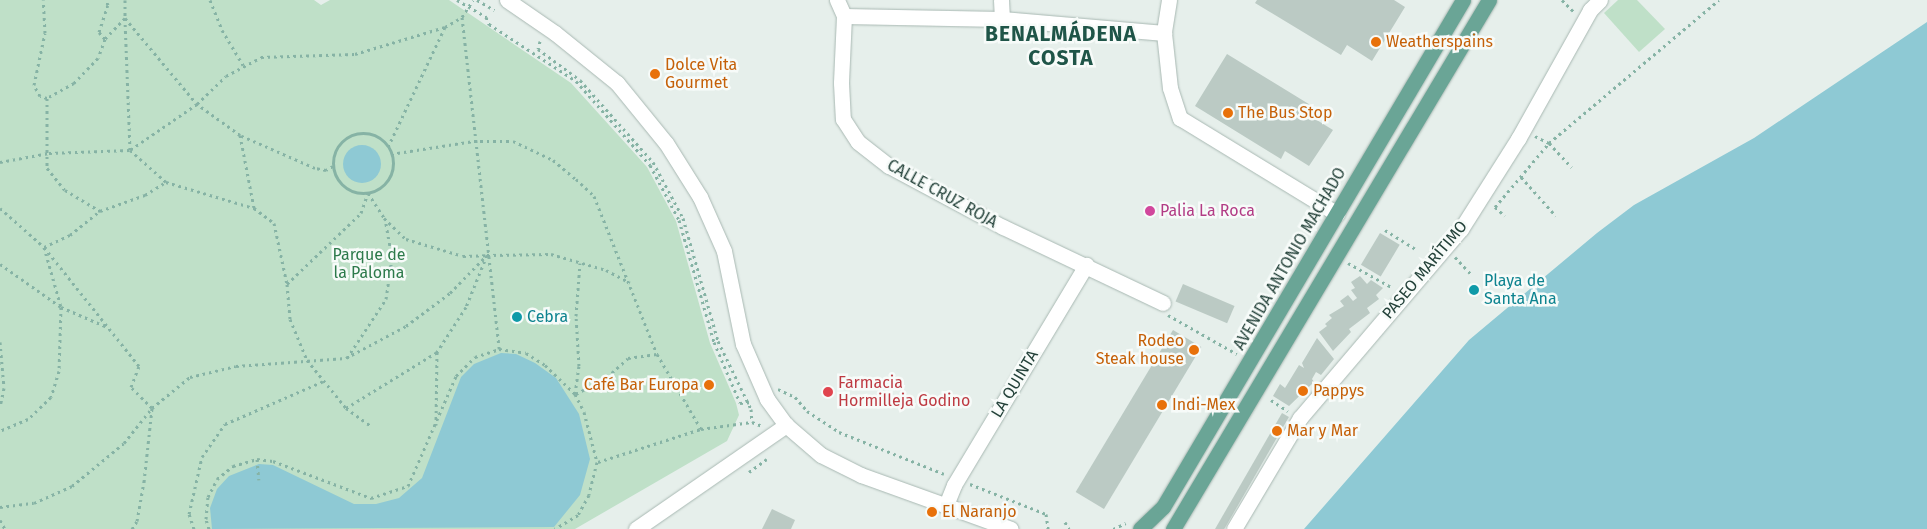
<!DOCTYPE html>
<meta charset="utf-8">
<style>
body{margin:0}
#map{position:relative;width:1927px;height:529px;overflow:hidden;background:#e6efeb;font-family:"Fira Sans",sans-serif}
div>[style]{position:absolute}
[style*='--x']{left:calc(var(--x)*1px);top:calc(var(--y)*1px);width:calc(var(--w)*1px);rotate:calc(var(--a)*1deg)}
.green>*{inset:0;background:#bfe0c8}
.water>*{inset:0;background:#8ec9d4}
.round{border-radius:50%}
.building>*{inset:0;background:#bbcac4;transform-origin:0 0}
.path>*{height:3px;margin-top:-1.5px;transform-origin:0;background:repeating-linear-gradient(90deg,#86b3a5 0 2.5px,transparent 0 6.5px)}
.path>.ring{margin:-1.5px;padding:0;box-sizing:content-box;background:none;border:3px solid #86b3a5;border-radius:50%}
.roads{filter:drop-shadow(0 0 1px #a8b8b2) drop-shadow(0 0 1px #a8b8b2)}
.street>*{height:15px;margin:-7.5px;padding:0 7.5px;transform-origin:7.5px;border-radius:7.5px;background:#fff}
.secondary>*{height:15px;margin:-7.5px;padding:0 7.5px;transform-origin:7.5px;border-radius:7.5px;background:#fff}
.primary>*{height:15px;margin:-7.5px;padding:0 7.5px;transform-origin:7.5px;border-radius:7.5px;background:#6aa596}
.dots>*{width:14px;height:14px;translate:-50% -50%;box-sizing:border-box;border:2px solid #f7fbf9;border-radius:50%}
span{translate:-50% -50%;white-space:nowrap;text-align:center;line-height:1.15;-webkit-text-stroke:5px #f7fbf9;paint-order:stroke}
.food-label{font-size:16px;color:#c56008}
.left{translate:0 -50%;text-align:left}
.right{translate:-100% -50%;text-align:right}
.street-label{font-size:16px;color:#24423a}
.hotel-label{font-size:16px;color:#b23c85}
.park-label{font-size:16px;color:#2d7a4b}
.culture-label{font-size:16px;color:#0d838f}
.health-label{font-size:16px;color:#be3a42}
.district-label{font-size:21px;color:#1f5548;font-weight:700;letter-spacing:1px}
</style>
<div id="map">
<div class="green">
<div style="clip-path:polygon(0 0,314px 0,321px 5px,330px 0,449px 0,571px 83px,647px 167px,676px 221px,710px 343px,736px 403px,739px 415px,727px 441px,575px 529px,0 529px)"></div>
<div style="clip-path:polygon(1618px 0,1637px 0,1665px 29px,1639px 52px,1604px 13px)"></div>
</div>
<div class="water">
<div style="clip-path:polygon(1927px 22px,1927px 529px,1304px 529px,1469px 340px,1597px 233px,1634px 205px,1754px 138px)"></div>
<div class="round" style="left:343px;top:145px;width:38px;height:38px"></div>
<div style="clip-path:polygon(501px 353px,516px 354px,535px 363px,556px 378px,579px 414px,590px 459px,580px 495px,554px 527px,212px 529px,210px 508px,217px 489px,229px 476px,259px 464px,273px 465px,354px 504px,376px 504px,399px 498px,422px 478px,461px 377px,474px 364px)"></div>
</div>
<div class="building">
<div style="clip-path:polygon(1257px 0,1394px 0,1405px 7px,1372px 61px,1347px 45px,1341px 55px,1255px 3px)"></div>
<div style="clip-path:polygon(1227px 54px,1312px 106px,1307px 114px,1333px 130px,1309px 166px,1285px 151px,1281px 159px,1195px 106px)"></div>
<div style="left:1380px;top:233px;width:23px;height:37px;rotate:31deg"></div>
<div style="clip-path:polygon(1360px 276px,1367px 284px,1371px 280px,1383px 288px,1376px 295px,1379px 299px,1367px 308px,1370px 313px,1349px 329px,1351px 332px,1333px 351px,1319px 332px,1327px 326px,1325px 324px,1332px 318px,1329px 315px,1344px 306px,1340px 301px,1348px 295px,1353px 301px,1357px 298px,1351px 290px,1355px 288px,1351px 282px)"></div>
<div style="left:1183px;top:284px;width:56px;height:19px;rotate:23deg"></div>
<div style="left:1173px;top:330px;width:33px;height:189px;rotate:31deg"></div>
<div style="clip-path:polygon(1317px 338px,1334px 359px,1321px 375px,1316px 372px,1312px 379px,1314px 382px,1289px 406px,1273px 396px,1280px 384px,1285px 388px,1299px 365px,1304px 368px,1302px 363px)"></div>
<div style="left:1282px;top:413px;width:8px;height:136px;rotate:30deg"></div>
<div style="clip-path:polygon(772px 509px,795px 520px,791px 529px,762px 529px)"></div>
</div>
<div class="path">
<div style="--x:125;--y:0;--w:18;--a:90"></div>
<div style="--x:125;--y:18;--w:112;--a:50.1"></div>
<div style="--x:197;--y:104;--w:81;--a:145.5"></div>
<div style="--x:130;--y:150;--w:48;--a:41.6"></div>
<div style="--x:210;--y:0;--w:32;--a:68"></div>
<div style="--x:222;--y:30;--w:41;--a:59"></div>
<div style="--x:457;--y:0;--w:34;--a:30"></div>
<div style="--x:486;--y:17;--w:8;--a:67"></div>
<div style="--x:489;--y:24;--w:104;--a:33.2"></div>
<div style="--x:576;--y:81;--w:112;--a:48.6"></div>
<div style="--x:650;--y:165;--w:62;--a:62.2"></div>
<div style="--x:679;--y:220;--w:127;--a:74"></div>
<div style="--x:714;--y:342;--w:66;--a:66.9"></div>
<div style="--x:740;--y:403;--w:13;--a:-4"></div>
<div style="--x:477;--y:0;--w:20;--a:30"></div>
<div style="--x:1562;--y:0;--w:16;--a:45"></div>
<div style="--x:462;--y:17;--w:334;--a:83.6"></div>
<div style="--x:105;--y:39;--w:9;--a:-131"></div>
<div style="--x:99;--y:32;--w:28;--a:-72"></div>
<div style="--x:108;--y:5;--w:5;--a:-112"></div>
<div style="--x:540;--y:41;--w:8;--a:104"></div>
<div style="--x:538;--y:49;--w:52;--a:36.4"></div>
<div style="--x:580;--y:80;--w:110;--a:48.3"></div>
<div style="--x:653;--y:162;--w:64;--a:61.8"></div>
<div style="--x:683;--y:218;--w:128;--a:74.1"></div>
<div style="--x:718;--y:341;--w:76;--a:64.1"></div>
<div style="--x:751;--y:409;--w:13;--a:86"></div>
<div style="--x:47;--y:98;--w:70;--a:90"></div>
<div style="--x:47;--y:168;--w:28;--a:51"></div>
<div style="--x:65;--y:190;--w:41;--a:31"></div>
<div class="ring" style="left:333px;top:133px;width:57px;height:57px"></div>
<div style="--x:240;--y:135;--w:74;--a:79.1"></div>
<div style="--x:1535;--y:136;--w:16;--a:27"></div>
<div style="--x:1549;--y:143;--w:33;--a:47"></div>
<div style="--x:388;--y:147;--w:133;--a:-64.6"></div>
<div style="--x:445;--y:27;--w:20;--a:-30"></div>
<div style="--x:462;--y:17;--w:20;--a:-57"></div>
<div style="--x:391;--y:154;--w:84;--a:-8.9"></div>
<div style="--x:474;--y:141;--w:39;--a:0"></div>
<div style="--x:513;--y:141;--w:44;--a:25.4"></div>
<div style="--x:553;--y:160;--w:30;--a:40"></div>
<div style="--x:576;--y:179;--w:25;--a:43"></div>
<div style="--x:594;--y:196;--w:170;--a:68.3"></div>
<div style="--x:657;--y:354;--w:87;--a:59.6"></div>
<div style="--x:0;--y:162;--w:50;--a:-10.4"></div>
<div style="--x:49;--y:153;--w:81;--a:-2.1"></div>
<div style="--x:130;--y:150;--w:132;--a:-92.2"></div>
<div style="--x:125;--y:18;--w:29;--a:134"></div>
<div style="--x:105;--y:39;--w:20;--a:110"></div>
<div style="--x:98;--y:58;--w:35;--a:134"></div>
<div style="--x:74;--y:83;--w:31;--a:151"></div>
<div style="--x:47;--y:98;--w:7;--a:-164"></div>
<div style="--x:40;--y:96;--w:13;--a:-119"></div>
<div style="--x:34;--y:85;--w:53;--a:-78.1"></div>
<div style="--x:45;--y:33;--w:33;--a:-93"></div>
<div style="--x:333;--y:166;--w:8;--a:150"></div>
<div style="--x:326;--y:170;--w:11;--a:-170"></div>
<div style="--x:315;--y:168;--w:82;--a:-156.3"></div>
<div style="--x:240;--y:135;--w:53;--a:-144.2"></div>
<div style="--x:197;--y:104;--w:40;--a:-44"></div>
<div style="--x:226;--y:76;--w:40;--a:-28"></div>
<div style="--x:261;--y:57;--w:94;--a:-1.8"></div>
<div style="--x:355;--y:54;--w:94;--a:-16.7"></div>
<div style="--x:1521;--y:177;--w:52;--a:48.1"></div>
<div style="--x:1495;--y:207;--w:84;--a:-49.8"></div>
<div style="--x:1549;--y:143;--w:222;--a:-40.1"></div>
<div style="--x:1495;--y:207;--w:13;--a:42"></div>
<div style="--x:0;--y:208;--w:59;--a:41.6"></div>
<div style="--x:44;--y:247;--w:62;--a:74.2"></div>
<div style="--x:61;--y:307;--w:64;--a:91.8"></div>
<div style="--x:59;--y:371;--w:27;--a:107"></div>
<div style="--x:51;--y:397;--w:32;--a:136"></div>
<div style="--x:28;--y:419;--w:30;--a:157"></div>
<div style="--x:1385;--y:230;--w:36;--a:32"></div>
<div style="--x:1455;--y:257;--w:25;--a:47"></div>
<div style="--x:1348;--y:263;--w:51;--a:29.1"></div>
<div style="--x:0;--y:264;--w:75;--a:35.2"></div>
<div style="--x:61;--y:307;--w:50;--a:23.5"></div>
<div style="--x:287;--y:284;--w:103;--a:-43.8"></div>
<div style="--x:361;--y:213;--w:21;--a:-71"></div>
<div style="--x:368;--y:193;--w:30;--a:57"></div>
<div style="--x:384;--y:218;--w:30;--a:44"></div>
<div style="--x:406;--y:239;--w:59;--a:16.6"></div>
<div style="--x:463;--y:256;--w:24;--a:-2"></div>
<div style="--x:487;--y:255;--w:56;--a:112"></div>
<div style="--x:466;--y:307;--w:54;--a:122.8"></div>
<div style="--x:437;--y:352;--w:73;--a:90.8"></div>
<div style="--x:1168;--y:315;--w:79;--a:29.5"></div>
<div style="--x:0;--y:342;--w:46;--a:85"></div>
<div style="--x:4;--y:388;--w:19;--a:102"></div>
<div style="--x:347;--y:358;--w:71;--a:-56.5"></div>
<div style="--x:386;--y:299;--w:41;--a:-81.7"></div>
<div style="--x:392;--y:258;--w:39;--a:-100"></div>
<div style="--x:778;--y:389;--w:19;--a:25"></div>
<div style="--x:795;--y:397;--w:18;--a:49"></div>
<div style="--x:807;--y:411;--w:38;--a:33"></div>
<div style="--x:839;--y:432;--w:113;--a:21.8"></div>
<div style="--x:575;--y:394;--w:28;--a:-82"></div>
<div style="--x:579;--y:366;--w:50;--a:-93.4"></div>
<div style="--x:576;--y:316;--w:53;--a:-85.7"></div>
<div style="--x:576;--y:394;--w:35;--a:-29"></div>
<div style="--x:607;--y:377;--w:28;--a:-42"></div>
<div style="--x:628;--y:358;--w:29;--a:-8"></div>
<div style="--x:1271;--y:400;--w:20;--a:33"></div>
<div style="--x:346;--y:408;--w:32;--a:36"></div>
<div style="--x:257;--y:459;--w:21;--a:85"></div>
<div style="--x:598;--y:462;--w:108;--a:-17.8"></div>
<div style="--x:701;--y:429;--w:51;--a:-7.8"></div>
<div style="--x:752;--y:422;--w:9;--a:21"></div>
<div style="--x:749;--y:472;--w:22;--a:-36"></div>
<div style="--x:970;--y:484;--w:82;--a:21.5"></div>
<div style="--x:1046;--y:514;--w:15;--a:82"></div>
<div style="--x:0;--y:507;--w:34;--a:-7"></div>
<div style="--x:34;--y:503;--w:42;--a:-24.1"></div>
<div style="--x:72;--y:486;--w:67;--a:-39.6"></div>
<div style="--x:124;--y:443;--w:45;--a:-51.3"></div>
<div style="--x:152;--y:408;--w:30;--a:-135"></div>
<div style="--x:131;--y:387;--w:22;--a:-69"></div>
<div style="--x:139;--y:366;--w:152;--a:-128.6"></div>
<div style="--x:44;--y:247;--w:29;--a:-25"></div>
<div style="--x:70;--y:235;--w:38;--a:-39"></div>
<div style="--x:100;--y:211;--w:48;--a:-19.6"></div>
<div style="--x:145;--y:195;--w:25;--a:-32"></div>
<div style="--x:166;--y:182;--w:92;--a:16.5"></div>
<div style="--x:254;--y:208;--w:25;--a:37"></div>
<div style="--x:274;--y:223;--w:62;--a:78"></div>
<div style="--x:287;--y:284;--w:35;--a:85"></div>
<div style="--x:290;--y:319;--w:44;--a:67.5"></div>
<div style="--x:307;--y:360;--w:62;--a:50.9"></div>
<div style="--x:346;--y:408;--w:107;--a:-31.6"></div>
<div style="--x:0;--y:520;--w:10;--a:61"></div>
<div style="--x:1065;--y:522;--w:8;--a:60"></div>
<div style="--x:132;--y:529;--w:9;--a:-58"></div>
<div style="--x:137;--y:521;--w:40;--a:-80"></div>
<div style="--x:144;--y:482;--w:74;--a:-83.8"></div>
<div style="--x:152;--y:408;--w:49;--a:-39.2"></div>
<div style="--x:190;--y:377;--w:47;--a:-13.4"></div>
<div style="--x:236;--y:366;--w:110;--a:-4.2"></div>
<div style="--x:346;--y:358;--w:68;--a:-28.1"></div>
<div style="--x:406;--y:326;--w:55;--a:-36.9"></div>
<div style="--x:450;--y:293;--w:53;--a:-45.8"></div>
<div style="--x:487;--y:255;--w:64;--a:-0.9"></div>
<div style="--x:551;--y:254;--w:57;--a:16.2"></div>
<div style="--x:606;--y:270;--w:27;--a:28"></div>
<div style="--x:194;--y:529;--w:16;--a:-108"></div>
<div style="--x:189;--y:514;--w:58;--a:-77.2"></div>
<div style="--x:202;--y:457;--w:40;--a:-55.1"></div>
<div style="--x:225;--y:424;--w:108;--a:-23.5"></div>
<div style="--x:209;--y:529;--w:10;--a:-107"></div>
<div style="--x:206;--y:519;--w:22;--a:-85"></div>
<div style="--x:208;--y:497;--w:20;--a:-63"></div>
<div style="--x:217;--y:479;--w:21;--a:-39"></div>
<div style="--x:233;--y:466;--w:25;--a:-16"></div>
<div style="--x:257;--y:459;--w:16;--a:7"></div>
<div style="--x:273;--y:461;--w:105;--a:20.7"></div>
<div style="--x:371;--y:498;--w:39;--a:-18"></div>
<div style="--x:408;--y:486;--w:120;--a:-66.4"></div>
<div style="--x:456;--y:376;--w:27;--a:-45"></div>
<div style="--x:475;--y:357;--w:25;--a:-18"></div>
<div style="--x:499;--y:349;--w:27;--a:8"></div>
<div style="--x:526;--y:353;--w:22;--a:32"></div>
<div style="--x:545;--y:365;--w:42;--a:44"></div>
<div style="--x:575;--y:394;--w:20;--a:63"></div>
<div style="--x:584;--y:412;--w:52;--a:75.4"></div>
<div style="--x:597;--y:462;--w:34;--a:104"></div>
<div style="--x:589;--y:495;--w:23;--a:119"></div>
<div style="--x:578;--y:515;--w:27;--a:149"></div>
<div style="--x:1113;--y:529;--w:14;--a:-25"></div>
</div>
<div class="roads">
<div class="street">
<div style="--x:837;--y:0;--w:17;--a:66"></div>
<div style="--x:844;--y:16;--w:67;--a:92.6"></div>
<div style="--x:841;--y:83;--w:36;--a:87"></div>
<div style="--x:843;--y:119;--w:27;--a:57"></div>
<div style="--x:858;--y:142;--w:39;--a:38"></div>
<div style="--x:889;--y:166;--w:129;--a:28.2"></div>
<div style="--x:1003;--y:227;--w:177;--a:25.4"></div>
<div style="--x:1001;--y:0;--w:19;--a:87"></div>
<div style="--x:1169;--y:0;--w:33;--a:99"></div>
<div style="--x:1164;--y:33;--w:55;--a:83.8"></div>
<div style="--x:1170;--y:88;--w:32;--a:72"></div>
<div style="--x:1180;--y:118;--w:184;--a:31.4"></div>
<div style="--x:844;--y:16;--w:158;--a:1.1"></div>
<div style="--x:1002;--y:19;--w:163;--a:4.9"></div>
<div style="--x:946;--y:505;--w:22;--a:-68"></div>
<div style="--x:954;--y:485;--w:257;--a:-59"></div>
<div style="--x:636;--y:529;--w:183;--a:-34.7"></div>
<div style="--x:1234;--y:529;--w:129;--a:-59.3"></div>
<div style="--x:1300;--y:418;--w:248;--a:-49.6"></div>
<div style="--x:1461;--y:229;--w:107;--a:-57.7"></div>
<div style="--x:1518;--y:139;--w:148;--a:-60.8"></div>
<div style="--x:1590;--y:10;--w:14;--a:-45"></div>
</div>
<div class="secondary">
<div style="--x:507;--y:0;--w:58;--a:34.5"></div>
<div style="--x:555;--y:33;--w:80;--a:38.9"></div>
<div style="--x:617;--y:83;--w:77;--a:50.8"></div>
<div style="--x:666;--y:143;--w:64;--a:57.8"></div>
<div style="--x:700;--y:197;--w:59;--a:66"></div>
<div style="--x:724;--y:251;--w:95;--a:78.5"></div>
<div style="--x:743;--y:344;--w:60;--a:66.4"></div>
<div style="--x:767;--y:399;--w:32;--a:54"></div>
<div style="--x:786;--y:425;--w:46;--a:40.6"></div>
<div style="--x:821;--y:455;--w:45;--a:26.6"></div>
<div style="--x:861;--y:475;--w:159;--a:19.8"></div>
</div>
<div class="primary">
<div style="--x:1140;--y:529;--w:32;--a:-44"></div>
<div style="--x:1163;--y:507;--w:589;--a:-59.39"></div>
<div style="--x:1173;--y:529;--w:616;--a:-59.15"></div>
</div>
</div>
<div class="dots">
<div style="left:1376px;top:42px;background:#e8710a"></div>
<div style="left:655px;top:74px;background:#e8710a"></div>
<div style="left:1228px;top:113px;background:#e8710a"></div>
<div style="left:1150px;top:211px;background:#d1479c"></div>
<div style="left:1474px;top:290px;background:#0f9aa8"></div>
<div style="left:517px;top:317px;background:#0f9aa8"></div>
<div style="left:1194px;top:350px;background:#e8710a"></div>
<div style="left:709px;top:385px;background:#e8710a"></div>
<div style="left:1303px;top:391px;background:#e8710a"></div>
<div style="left:828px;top:392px;background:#e0444e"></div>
<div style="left:1162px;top:405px;background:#e8710a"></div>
<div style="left:1277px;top:431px;background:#e8710a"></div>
<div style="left:932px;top:512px;background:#e8710a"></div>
</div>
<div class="food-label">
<span class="left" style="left:1386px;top:42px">Weatherspains</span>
<span class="left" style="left:665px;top:74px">Dolce Vita<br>Gourmet</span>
<span class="left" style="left:1238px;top:113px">The Bus Stop</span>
<span class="right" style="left:1184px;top:350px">Rodeo<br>Steak house</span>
<span class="right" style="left:699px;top:385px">Café Bar Europa</span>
<span class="left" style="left:1313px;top:391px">Pappys</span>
<span class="left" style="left:1172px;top:405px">Indi-Mex</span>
<span class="left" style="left:1287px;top:431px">Mar y Mar</span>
<span class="left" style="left:942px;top:512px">El Naranjo</span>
</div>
<div class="street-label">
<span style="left:942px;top:194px;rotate:29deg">CALLE CRUZ ROJA</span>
<span style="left:1290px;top:259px;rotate:-60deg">AVENIDA ANTONIO MACHADO</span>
<span style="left:1425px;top:270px;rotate:-50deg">PASEO MARÍTIMO</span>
<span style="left:1015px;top:384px;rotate:-59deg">LA QUINTA</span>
</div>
<div class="hotel-label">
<span class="left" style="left:1160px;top:211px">Palia La Roca</span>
</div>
<div class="park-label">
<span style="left:369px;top:264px">Parque de<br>la Paloma</span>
</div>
<div class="culture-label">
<span class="left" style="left:1484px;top:290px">Playa de<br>Santa Ana</span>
<span class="left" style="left:527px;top:317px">Cebra</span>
</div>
<div class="health-label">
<span class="left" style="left:838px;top:392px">Farmacia<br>Hormilleja Godino</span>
</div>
<div class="district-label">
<span style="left:1061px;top:46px">BENALMÁDENA<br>COSTA</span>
</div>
</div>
